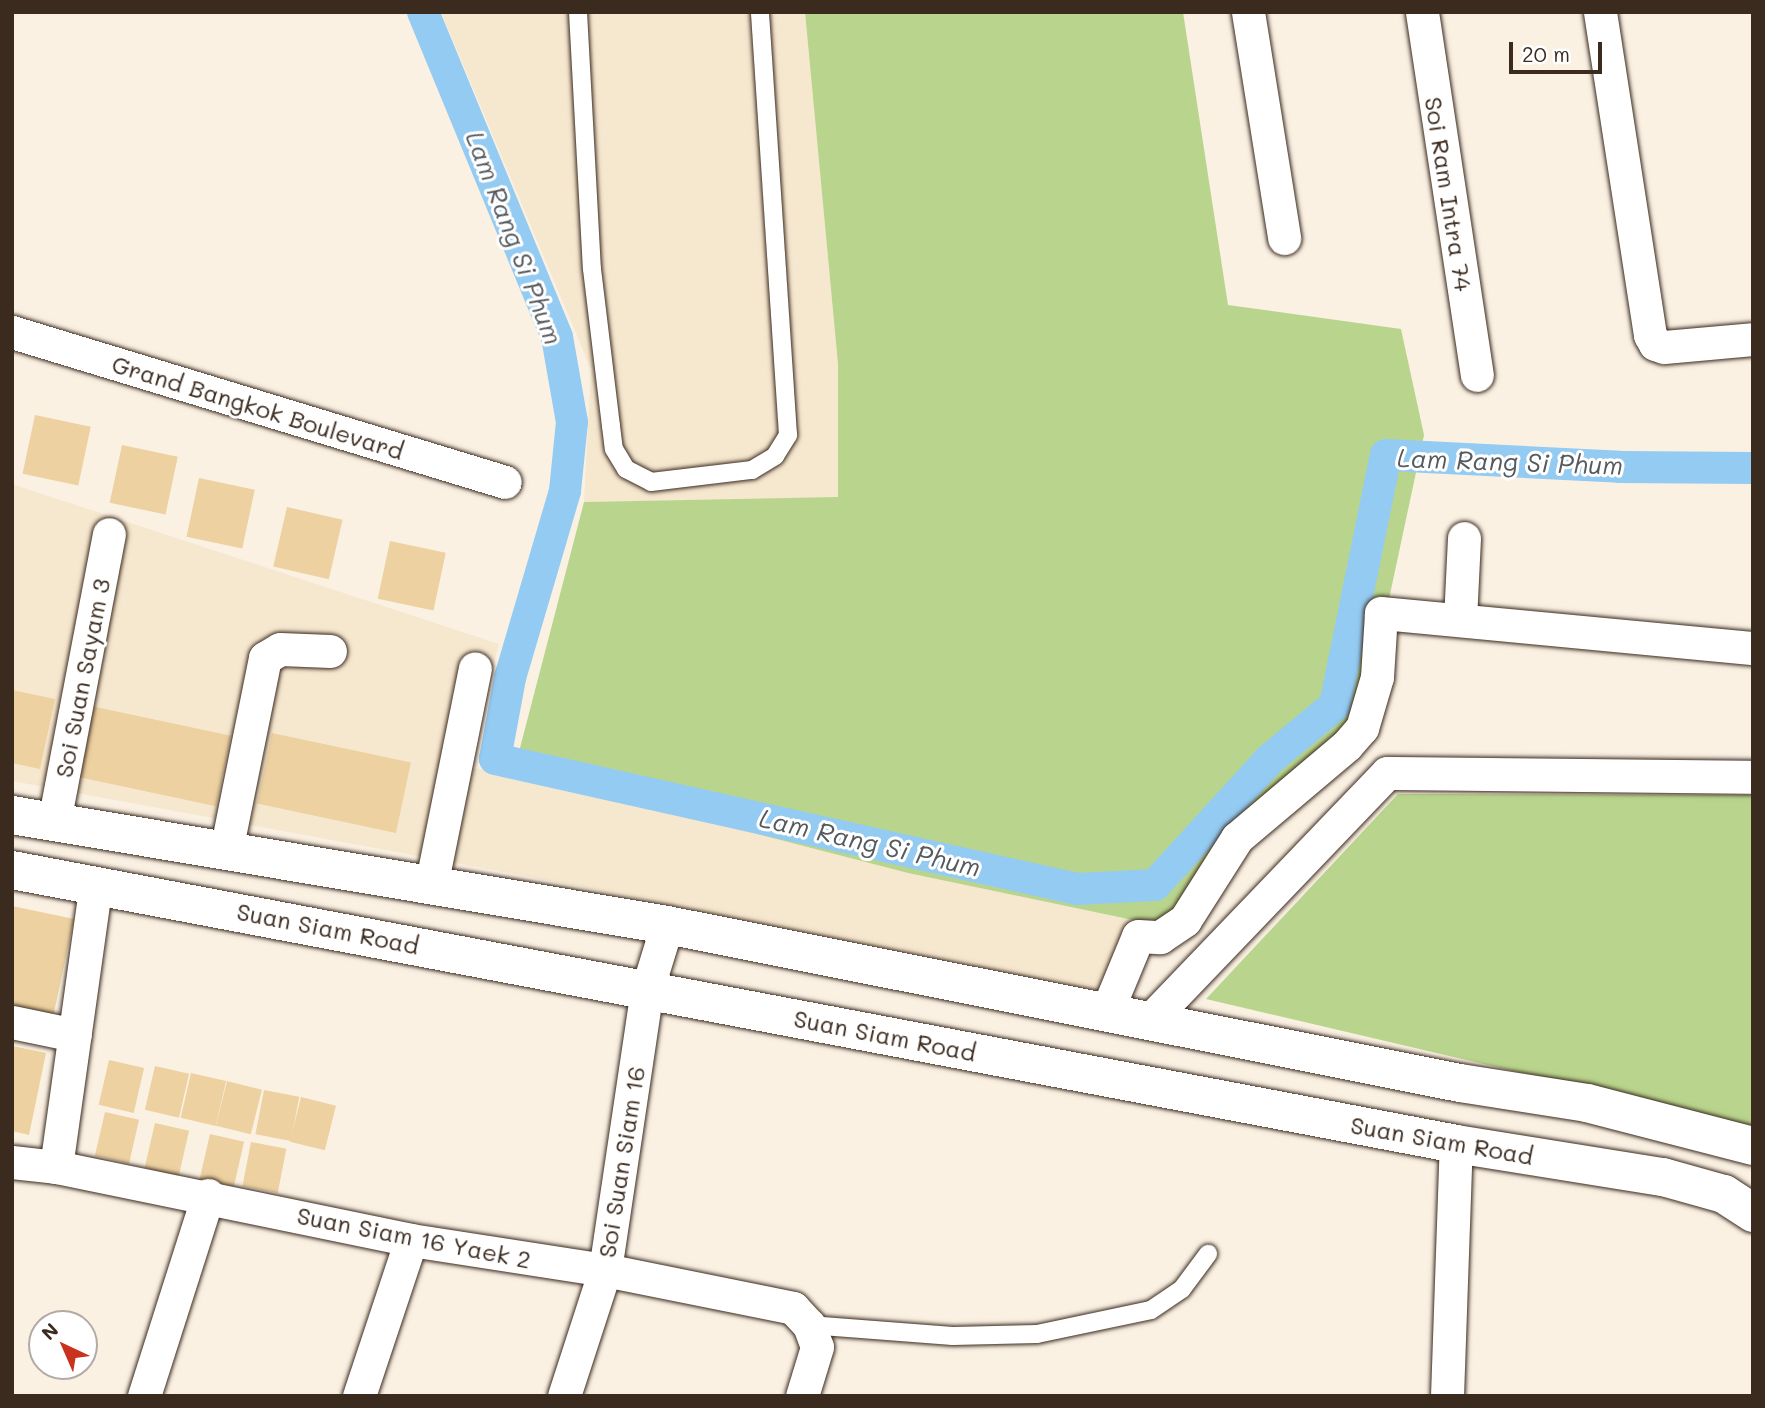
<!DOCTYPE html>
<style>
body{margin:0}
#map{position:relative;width:1765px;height:1408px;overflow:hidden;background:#faf1e3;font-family:Mali,sans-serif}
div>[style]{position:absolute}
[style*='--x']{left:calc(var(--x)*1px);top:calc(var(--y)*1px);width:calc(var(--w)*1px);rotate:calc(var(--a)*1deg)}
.built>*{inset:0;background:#f6e7cf}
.green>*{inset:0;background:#b9d58d}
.canal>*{height:32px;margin:-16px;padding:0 16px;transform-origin:16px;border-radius:16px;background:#93cbf2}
.building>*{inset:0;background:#edd1a1;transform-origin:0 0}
.roads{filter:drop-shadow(0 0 2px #3b2a1e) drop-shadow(0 0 2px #3b2a1e)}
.lane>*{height:18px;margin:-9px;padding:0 9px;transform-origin:9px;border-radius:9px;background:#fff}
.street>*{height:33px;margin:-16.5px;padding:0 16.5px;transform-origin:16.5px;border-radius:16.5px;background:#fff}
.secondary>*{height:38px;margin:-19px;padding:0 19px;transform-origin:19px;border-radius:19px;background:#fff}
span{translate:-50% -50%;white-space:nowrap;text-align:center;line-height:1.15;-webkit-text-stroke:6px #fff;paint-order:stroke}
.street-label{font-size:24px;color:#3b2a1e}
.water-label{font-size:26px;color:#555a5e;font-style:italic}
.frame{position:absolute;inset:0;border:14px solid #3b2a1e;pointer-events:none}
.north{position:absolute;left:28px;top:1310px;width:70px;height:70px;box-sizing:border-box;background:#fff;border:2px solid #b1aaa5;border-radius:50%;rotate:316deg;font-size:19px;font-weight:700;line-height:28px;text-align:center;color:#3b2a1e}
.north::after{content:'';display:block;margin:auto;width:24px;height:32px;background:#c8321e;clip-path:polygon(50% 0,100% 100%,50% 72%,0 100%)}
.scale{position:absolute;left:1509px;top:42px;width:93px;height:32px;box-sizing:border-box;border:4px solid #3b2a1e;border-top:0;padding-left:9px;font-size:21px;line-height:24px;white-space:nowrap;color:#3b2a1e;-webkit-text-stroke:5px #fff;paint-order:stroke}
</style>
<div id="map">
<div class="built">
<div style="clip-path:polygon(441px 12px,805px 12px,838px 364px,838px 498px,584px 502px,591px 369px)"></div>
<div style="clip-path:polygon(12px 484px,499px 644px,467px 768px,514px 771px,908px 873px,1171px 928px,1104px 991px,494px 870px,12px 781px)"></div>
</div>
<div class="green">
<div style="clip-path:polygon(805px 12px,1183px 12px,1228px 305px,1401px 329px,1424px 435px,1360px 735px,1171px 928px,908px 873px,514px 771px,584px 502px,838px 497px,838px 364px)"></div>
<div style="clip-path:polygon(1398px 794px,1753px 795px,1753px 1127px,1206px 999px)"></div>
</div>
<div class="canal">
<div style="--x:423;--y:12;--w:352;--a:67.6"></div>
<div style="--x:557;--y:337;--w:86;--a:80"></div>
<div style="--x:572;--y:422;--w:69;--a:95.8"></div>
<div style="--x:565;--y:491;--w:195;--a:106.4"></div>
<div style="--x:510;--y:678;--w:82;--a:100.5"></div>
<div style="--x:495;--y:759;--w:596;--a:12.59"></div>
<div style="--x:1077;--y:889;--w:78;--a:-2.9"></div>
<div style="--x:1155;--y:885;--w:169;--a:-47.6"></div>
<div style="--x:1269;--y:760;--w:86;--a:-39.8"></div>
<div style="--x:1335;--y:705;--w:255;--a:-78.5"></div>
<div style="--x:1386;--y:455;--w:234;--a:2.9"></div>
<div style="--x:1620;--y:467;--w:133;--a:0.4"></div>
</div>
<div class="building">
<div style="left:35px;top:415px;width:57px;height:60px;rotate:12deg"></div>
<div style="left:122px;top:445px;width:57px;height:59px;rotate:12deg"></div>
<div style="left:199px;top:478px;width:57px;height:60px;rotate:12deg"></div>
<div style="left:287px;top:507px;width:57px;height:61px;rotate:13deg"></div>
<div style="left:390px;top:541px;width:57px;height:59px;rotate:12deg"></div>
<div style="clip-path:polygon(12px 690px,55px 699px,40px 769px,12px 763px)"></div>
<div style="left:91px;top:706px;width:143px;height:72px;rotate:12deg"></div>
<div style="left:272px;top:733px;width:142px;height:72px;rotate:12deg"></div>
<div style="clip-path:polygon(12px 906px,74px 919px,53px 1017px,12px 1008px)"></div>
<div style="clip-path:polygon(12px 1046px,46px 1053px,29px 1135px,12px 1131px)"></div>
<div style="left:109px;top:1060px;width:36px;height:46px;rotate:13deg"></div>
<div style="left:155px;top:1066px;width:35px;height:45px;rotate:13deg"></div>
<div style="left:191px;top:1073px;width:36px;height:46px;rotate:13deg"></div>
<div style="left:227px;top:1081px;width:36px;height:46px;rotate:14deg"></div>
<div style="left:264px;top:1090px;width:36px;height:45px;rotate:11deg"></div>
<div style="left:301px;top:1097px;width:36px;height:46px;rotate:14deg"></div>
<div style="left:105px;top:1112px;width:35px;height:45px;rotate:13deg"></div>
<div style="left:155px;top:1123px;width:35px;height:46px;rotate:13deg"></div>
<div style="left:210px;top:1134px;width:35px;height:46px;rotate:13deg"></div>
<div style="left:251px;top:1142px;width:36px;height:45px;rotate:11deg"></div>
</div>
<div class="roads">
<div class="lane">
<div style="--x:578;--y:12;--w:257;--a:86.9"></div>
<div style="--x:592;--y:269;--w:158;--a:83.1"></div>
<div style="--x:611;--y:426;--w:23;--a:83"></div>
<div style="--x:614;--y:449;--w:23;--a:59"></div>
<div style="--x:626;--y:469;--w:28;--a:27"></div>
<div style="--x:651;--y:482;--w:102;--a:-6.8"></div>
<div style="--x:752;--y:470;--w:27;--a:-31"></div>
<div style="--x:775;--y:456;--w:25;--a:-58"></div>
<div style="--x:788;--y:435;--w:424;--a:-93.8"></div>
<div style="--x:809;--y:1325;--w:144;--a:4.4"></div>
<div style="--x:953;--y:1336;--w:84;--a:-1.4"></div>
<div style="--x:1037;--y:1334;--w:116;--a:-11.9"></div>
<div style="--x:1151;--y:1310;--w:37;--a:-34"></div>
<div style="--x:1182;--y:1289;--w:44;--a:-53.4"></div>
</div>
<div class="street">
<div style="--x:1248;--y:12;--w:229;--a:80.9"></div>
<div style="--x:1422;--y:12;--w:367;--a:81.4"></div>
<div style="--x:1600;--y:12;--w:327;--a:81.2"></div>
<div style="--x:1650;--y:335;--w:10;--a:61"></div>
<div style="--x:1655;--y:344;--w:9;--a:18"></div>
<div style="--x:1664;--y:347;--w:89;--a:-5.1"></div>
<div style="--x:12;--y:332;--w:515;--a:16.92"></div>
<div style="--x:1460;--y:620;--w:82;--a:-87.2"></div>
<div style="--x:54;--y:822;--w:293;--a:-79.2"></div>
<div style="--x:226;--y:851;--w:197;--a:-78.6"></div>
<div style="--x:265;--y:658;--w:17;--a:-31"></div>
<div style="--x:280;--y:649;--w:50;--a:2.3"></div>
<div style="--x:431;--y:886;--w:222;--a:-78.6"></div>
<div style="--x:1107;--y:1011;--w:81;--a:-67.5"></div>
<div style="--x:1138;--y:936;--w:22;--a:3"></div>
<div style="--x:1160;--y:937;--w:30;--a:-34"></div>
<div style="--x:1185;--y:920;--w:97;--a:-57.6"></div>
<div style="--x:1237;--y:838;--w:144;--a:-40.2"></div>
<div style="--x:1347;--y:745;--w:23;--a:-49"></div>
<div style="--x:1362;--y:728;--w:53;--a:-73.6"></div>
<div style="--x:1377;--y:677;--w:64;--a:-86.4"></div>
<div style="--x:1381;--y:613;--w:374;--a:5.4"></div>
<div style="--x:1151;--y:1019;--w:341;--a:-46.2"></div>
<div style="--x:1387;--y:773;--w:366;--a:0.6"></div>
<div style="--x:12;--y:1022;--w:64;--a:11.7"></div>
<div style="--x:12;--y:1162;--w:44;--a:6.5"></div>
<div style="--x:56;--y:1167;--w:362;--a:11.6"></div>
<div style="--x:411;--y:1240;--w:196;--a:8.8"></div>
<div style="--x:605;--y:1270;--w:192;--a:11.4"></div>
<div style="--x:793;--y:1308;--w:23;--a:47"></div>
<div style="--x:809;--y:1325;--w:23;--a:70"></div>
<div style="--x:817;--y:1347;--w:51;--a:107"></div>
<div style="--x:56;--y:1167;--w:286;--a:-82"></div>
<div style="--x:144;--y:1396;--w:211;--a:-72.3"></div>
<div style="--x:359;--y:1396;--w:164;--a:-71.6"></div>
<div style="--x:564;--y:1396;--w:133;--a:-72"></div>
<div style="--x:605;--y:1270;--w:283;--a:-81.5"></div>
<div style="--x:647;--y:990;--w:68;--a:-72.9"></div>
<div style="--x:1447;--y:1396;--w:252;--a:-88"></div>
</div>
<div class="secondary">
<div style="--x:12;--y:815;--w:664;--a:9.53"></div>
<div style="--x:667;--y:925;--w:809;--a:11.27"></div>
<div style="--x:1460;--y:1083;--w:129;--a:8.9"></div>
<div style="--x:1587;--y:1103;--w:171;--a:14.5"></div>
<div style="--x:12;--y:870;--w:1470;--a:10.74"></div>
<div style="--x:1456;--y:1144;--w:210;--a:9.1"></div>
<div style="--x:1663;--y:1177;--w:63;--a:15.6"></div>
<div style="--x:1724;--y:1194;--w:35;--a:33"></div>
</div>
</div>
<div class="street-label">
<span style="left:1449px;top:194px;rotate:81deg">Soi Ram Intra 74</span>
<span style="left:258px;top:407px;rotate:17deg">Grand Bangkok Boulevard</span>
<span style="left:82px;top:678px;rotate:-79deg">Soi Suan Sayam 3</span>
<span style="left:328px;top:928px;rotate:11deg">Suan Siam Road</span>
<span style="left:885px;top:1035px;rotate:11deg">Suan Siam Road</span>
<span style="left:1442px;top:1140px;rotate:10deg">Suan Siam Road</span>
<span style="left:621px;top:1162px;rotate:-81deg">Soi Suan Siam 16</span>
<span style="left:414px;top:1237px;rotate:11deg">Suan Siam 16 Yaek 2</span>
</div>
<div class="water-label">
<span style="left:514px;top:238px;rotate:69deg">Lam Rang Si Phum</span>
<span style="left:1510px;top:462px;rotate:2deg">Lam Rang Si Phum</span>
<span style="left:870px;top:843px;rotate:13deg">Lam Rang Si Phum</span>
</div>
<div class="frame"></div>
<div class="north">N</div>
<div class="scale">20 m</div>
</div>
